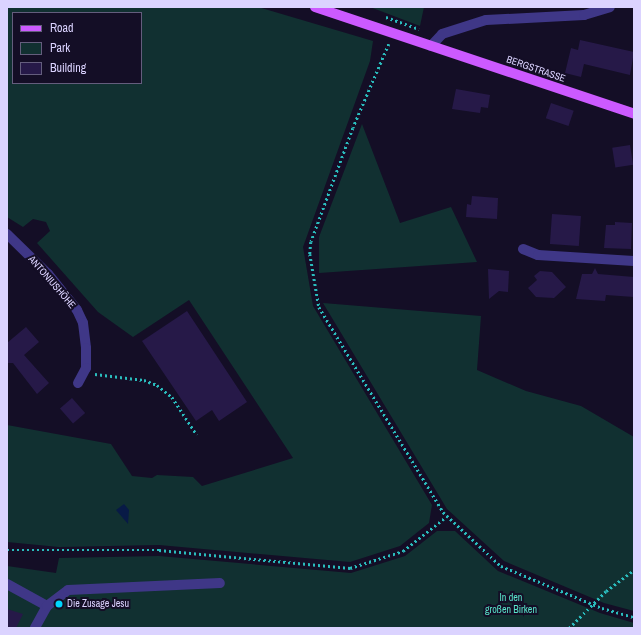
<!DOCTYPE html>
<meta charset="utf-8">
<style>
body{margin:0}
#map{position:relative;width:641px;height:635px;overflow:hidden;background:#140e26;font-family:"Archivo Narrow",sans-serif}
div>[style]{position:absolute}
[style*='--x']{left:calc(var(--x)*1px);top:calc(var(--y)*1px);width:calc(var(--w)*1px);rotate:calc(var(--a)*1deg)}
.green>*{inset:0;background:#113031}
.water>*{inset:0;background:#081a46}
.building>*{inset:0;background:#261948;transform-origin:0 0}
.path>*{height:2.5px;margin-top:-1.25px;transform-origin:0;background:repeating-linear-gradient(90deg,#2abcbd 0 2px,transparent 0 5px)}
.minor>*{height:10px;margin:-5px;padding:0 5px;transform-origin:5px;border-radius:5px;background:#3f3787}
.major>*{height:10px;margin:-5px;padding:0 5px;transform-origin:5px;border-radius:5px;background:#cc5aff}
.dots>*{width:11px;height:11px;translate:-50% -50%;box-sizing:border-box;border:2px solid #140e26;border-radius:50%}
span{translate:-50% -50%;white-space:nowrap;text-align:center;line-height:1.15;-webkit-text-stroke:4px #140e26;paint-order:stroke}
.street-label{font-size:10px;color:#dbd3ff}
.park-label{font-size:10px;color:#59e5cb}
.poi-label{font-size:10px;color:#dbd3ff}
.left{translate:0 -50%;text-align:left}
.frame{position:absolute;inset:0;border:8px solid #dbd3ff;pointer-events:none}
.legend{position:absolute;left:12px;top:12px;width:130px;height:72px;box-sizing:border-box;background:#140e26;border:1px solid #645d7d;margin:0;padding:5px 7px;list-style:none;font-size:12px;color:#dbd3ff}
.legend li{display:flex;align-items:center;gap:8px;height:20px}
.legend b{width:20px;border:1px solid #645d7d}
</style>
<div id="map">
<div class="green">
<div style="clip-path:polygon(evenodd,7px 7px,258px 7px,373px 41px,370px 61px,303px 247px,313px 306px,432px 505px,429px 523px,400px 546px,350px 562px,159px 545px,59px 547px,7px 542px,7px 425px,111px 444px,132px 476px,152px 478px,157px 475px,193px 477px,202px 486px,293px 458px,189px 300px,133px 337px,98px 312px,37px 243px,50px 231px,46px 222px,33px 219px,23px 227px,7px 217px,7px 7px,13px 13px,141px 13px,141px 83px,13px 83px,13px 13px)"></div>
<div style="clip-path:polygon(370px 7px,424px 7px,420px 26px)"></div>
<div style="clip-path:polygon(362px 124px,400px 223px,451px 207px,477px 262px,319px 273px,319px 237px)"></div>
<div style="clip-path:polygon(323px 303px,481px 316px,477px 370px,526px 391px,581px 406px,634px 437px,634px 611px,604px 603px,504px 561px,447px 509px)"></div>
<div style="clip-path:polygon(437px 531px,455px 531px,498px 571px,600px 613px,634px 623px,634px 628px,7px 628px,7px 566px,56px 573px,59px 558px,159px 556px,351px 573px,405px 556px)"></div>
</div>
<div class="water">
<div style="clip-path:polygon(124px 504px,129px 510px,128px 524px,116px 510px)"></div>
</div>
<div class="building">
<div style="clip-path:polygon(580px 40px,634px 52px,630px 75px,584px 64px,581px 77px,565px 73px,571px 48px,578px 50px)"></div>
<div style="clip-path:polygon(456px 89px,490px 95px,488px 108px,481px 107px,480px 113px,452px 109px)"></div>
<div style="left:551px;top:103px;width:24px;height:16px;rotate:19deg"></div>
<div style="left:630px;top:145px;width:20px;height:18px;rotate:81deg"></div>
<div style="clip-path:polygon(472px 196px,498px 198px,497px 219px,466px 217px,467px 204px,471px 205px)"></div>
<div style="left:552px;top:214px;width:29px;height:30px;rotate:4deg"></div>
<div style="clip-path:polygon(615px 222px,632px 223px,631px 249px,604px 248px,606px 225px,615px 225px)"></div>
<div style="clip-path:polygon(595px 268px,598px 274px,634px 277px,634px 297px,606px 295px,605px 301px,576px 299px,582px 274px,592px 274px)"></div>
<div style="clip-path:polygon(488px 269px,509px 271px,508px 292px,499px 291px,489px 299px)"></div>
<div style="clip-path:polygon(540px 271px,552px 272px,566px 287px,554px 298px,536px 297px,528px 288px,537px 280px,534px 276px)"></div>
<div style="clip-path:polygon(187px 311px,247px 402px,219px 421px,212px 410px,196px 421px,142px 341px)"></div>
<div style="clip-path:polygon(26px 327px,39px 342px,24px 355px,49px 383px,37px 394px,13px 363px,7px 363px,7px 343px)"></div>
<div style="left:72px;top:398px;width:20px;height:16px;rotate:49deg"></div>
<div style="clip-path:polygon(7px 609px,23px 614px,16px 628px,7px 628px)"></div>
</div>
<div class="path">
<div style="--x:386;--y:17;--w:35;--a:20"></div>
<div style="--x:389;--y:44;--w:91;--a:113.2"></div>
<div style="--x:353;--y:128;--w:121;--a:110.2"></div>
<div style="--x:311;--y:242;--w:12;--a:95"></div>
<div style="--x:310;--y:254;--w:54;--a:80.4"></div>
<div style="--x:319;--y:307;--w:240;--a:58.8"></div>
<div style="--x:443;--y:512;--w:79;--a:43"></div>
<div style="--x:501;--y:566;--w:109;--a:22.6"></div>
<div style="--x:602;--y:608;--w:33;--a:16"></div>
<div style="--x:95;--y:374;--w:49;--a:7"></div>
<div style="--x:144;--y:380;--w:14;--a:21"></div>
<div style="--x:157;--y:385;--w:19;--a:39"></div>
<div style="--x:172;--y:397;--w:45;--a:56.7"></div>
<div style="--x:7;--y:550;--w:152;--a:0"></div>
<div style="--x:159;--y:550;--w:192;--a:5.4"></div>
<div style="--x:350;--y:568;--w:56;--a:-17.8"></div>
<div style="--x:403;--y:551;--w:56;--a:-38.5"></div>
<div style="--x:569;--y:628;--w:52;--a:-45"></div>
<div style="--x:606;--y:591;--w:35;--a:-37"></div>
</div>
<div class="minor">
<div style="--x:431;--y:46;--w:16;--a:-47"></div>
<div style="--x:442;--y:34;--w:46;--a:-17.7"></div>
<div style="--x:486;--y:20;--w:98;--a:-2.9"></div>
<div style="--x:584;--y:15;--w:27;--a:-17"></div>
<div style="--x:7;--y:234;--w:57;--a:44.3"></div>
<div style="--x:48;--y:274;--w:46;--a:51.1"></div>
<div style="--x:77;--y:310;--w:14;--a:65"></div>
<div style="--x:83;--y:323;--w:25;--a:83"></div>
<div style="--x:86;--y:348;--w:20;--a:90"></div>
<div style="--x:86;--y:368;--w:17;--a:118"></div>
<div style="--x:523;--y:249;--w:16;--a:22"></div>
<div style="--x:538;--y:255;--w:96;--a:3.6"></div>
<div style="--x:7;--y:584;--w:46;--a:28.8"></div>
<div style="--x:47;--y:606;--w:25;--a:119"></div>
<div style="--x:47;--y:606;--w:26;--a:-37"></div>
<div style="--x:68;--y:590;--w:152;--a:-2.6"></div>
</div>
<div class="major">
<div style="--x:315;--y:7;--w:336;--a:18.5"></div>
</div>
<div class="dots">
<div style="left:59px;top:604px;background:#00d5fe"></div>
</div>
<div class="street-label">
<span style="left:536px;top:69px;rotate:19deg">BERGSTRASSE</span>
<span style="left:52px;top:282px;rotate:49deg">ANTONIUSHÖHE</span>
</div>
<div class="park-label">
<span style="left:511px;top:603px">In den<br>großen Birken</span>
</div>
<div class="poi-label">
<span class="left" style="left:67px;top:604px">Die Zusage Jesu</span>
</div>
<div class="frame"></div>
<ul class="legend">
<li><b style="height:5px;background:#cc5aff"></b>Road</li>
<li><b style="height:11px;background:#113031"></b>Park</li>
<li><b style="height:11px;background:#261948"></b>Building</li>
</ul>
</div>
